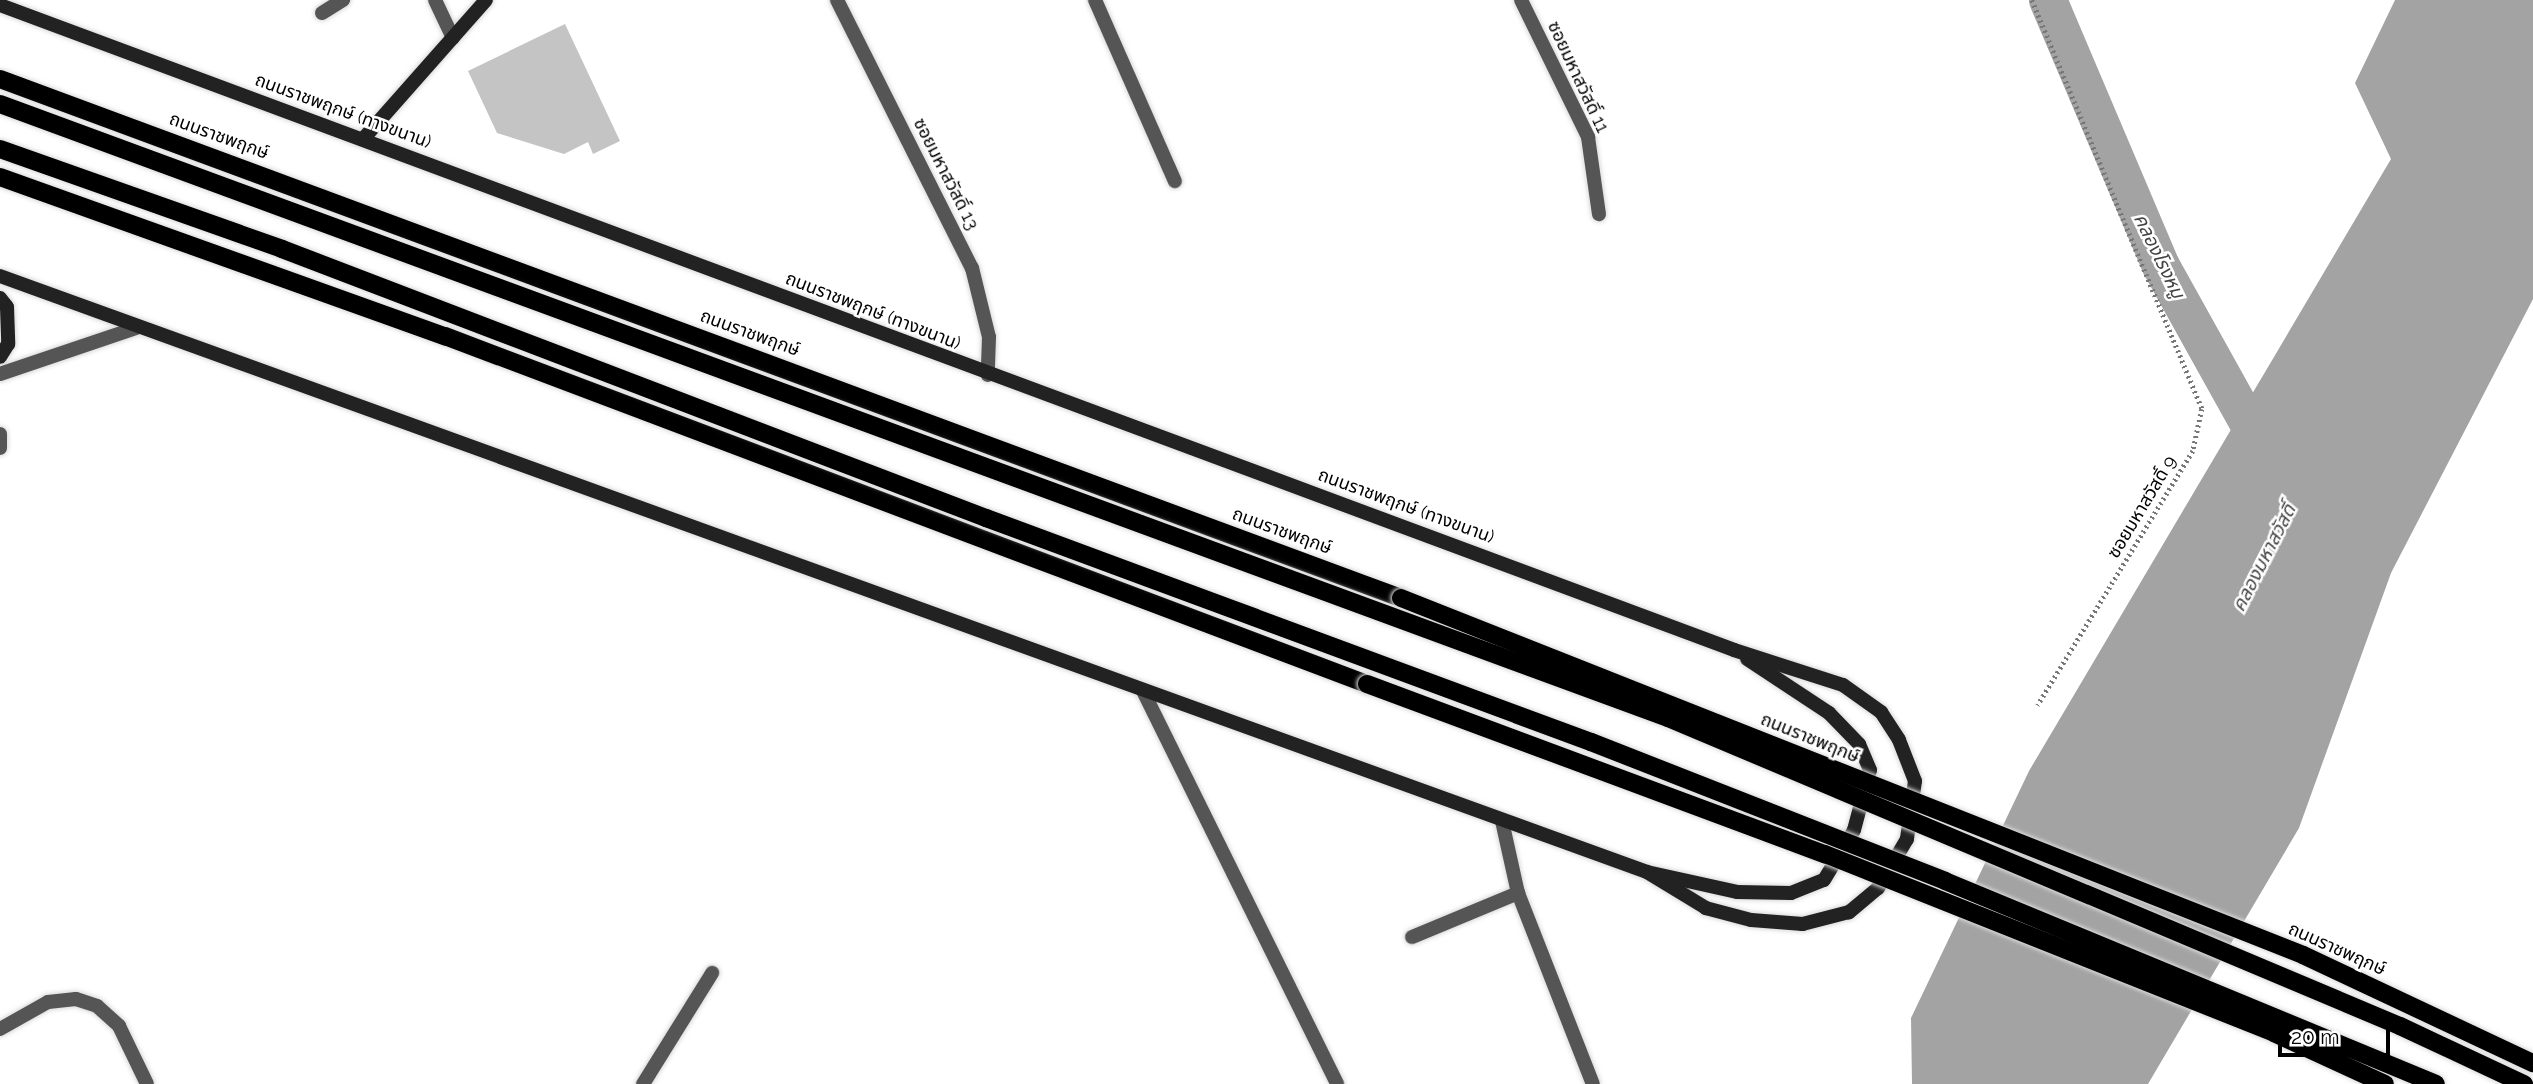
<!DOCTYPE html>
<meta charset="utf-8">
<style>
body{margin:0}
#map{position:relative;width:2533px;height:1084px;overflow:hidden;background:#fff;font-family:Raleway,"Noto Sans Thai",sans-serif}
div>[style]{position:absolute}
[style*='--x']{left:calc(var(--x)*1px);top:calc(var(--y)*1px);width:calc(var(--w)*1px);rotate:calc(var(--a)*1deg)}
.water>*{inset:0;background:#a3a3a3}
.canal>*{height:38px;margin:-19px;padding:0 19px;transform-origin:19px;border-radius:19px;background:#a3a3a3}
.building>*{inset:0;background:#c4c4c4}
.path>*{height:4.5px;margin-top:-2.25px;transform-origin:0;background:repeating-linear-gradient(90deg,#777 0 2px,transparent 0 5.5px)}
.roads{filter:drop-shadow(0 0 2px #dbdbdb) drop-shadow(0 0 2px #dbdbdb)}
.lane>*{height:14px;margin:-7px;padding:0 7px;transform-origin:7px;border-radius:7px;background:#555}
.street>*{height:14px;margin:-7px;padding:0 7px;transform-origin:7px;border-radius:7px;background:#555}
.secondary>*{height:14px;margin:-7px;padding:0 7px;transform-origin:7px;border-radius:7px;background:#222}
.primary>*{height:18px;margin:-9px;padding:0 9px;transform-origin:9px;border-radius:9px;background:#000}
.bridges{filter:drop-shadow(0 0 2px #dbdbdb) drop-shadow(0 0 2px #dbdbdb)}
.primary-bridge>*{height:18px;margin:-9px;padding:0 9px;transform-origin:9px;border-radius:9px;background:#000}
span{translate:-50% -50%;white-space:nowrap;text-align:center;line-height:1.15;-webkit-text-stroke:5px #fff;paint-order:stroke}
.street-label{font-size:18px;color:#000}
.water-label{font-size:19px;color:#444;font-style:italic}
.scale{position:absolute;left:2278px;top:1025px;width:112px;height:32px;box-sizing:border-box;border:4px solid #000;border-top:0;padding-left:9px;font-size:21px;line-height:24px;white-space:nowrap;color:#000;-webkit-text-stroke:5px #fff;paint-order:stroke}
</style>
<div id="map">
<div class="water">
<div style="clip-path:polygon(2395px 0,2533px 0,2533px 299px,2391px 573px,2299px 828px,2148px 1084px,1912px 1084px,1911px 1018px,2029px 771px,2391px 159px,2355px 83px)"></div>
</div>
<div class="canal">
<div style="--x:2048;--y:0;--w:289;--a:67"></div>
<div style="--x:2161;--y:266;--w:220;--a:60.9"></div>
</div>
<div class="building">
<div style="clip-path:polygon(565px 24px,620px 141px,593px 154px,588px 142px,564px 154px,497px 133px,468px 71px)"></div>
</div>
<div class="path">
<div style="--x:2032;--y:0;--w:443;--a:67.4"></div>
<div style="--x:2202;--y:409;--w:43;--a:102.1"></div>
<div style="--x:2193;--y:451;--w:298;--a:121.4"></div>
</div>
<div class="roads">
<div class="lane">
<div style="--x:435;--y:0;--w:42;--a:64.7"></div>
<div style="--x:322;--y:13;--w:25;--a:-32"></div>
<div style="--x:0;--y:434;--w:14;--a:90"></div>
<div style="--x:0;--y:1029;--w:55;--a:-29.4"></div>
<div style="--x:48;--y:1002;--w:28;--a:-6"></div>
<div style="--x:76;--y:999;--w:22;--a:18"></div>
<div style="--x:97;--y:1006;--w:30;--a:42"></div>
<div style="--x:119;--y:1026;--w:64;--a:64.2"></div>
</div>
<div class="street">
<div style="--x:837;--y:0;--w:300;--a:63.3"></div>
<div style="--x:972;--y:268;--w:71;--a:76.2"></div>
<div style="--x:989;--y:337;--w:38;--a:92"></div>
<div style="--x:1095;--y:0;--w:198;--a:66.2"></div>
<div style="--x:1521;--y:0;--w:153;--a:63.9"></div>
<div style="--x:1588;--y:137;--w:78;--a:81.9"></div>
<div style="--x:0;--y:374;--w:144;--a:-18.7"></div>
<div style="--x:1143;--y:691;--w:438;--a:63.7"></div>
<div style="--x:1502;--y:821;--w:74;--a:77.5"></div>
<div style="--x:1518;--y:893;--w:205;--a:68.6"></div>
<div style="--x:1412;--y:937;--w:115;--a:-22.5"></div>
<div style="--x:643;--y:1084;--w:131;--a:-58.1"></div>
</div>
<div class="secondary">
<div style="--x:0;--y:5;--w:1850;--a:20.4"></div>
<div style="--x:1734;--y:650;--w:114;--a:17.8"></div>
<div style="--x:1843;--y:685;--w:47;--a:35.4"></div>
<div style="--x:1881;--y:712;--w:33;--a:57"></div>
<div style="--x:1899;--y:740;--w:44;--a:68.7"></div>
<div style="--x:1915;--y:781;--w:59;--a:97.9"></div>
<div style="--x:1907;--y:839;--w:57;--a:120.6"></div>
<div style="--x:1878;--y:888;--w:38;--a:140"></div>
<div style="--x:1849;--y:912;--w:48;--a:165.4"></div>
<div style="--x:1803;--y:924;--w:52;--a:-175.6"></div>
<div style="--x:1751;--y:920;--w:47;--a:-165.1"></div>
<div style="--x:1706;--y:908;--w:69;--a:-148.6"></div>
<div style="--x:364;--y:138;--w:184;--a:-48.5"></div>
<div style="--x:0;--y:276;--w:1752;--a:19.89"></div>
<div style="--x:1647;--y:872;--w:92;--a:12.5"></div>
<div style="--x:1737;--y:892;--w:54;--a:1.1"></div>
<div style="--x:1791;--y:893;--w:35;--a:-22"></div>
<div style="--x:1824;--y:880;--w:58;--a:-59"></div>
<div style="--x:1854;--y:830;--w:62;--a:-75.1"></div>
<div style="--x:1870;--y:770;--w:28;--a:-113"></div>
<div style="--x:1859;--y:744;--w:43;--a:-134.1"></div>
<div style="--x:1829;--y:713;--w:98;--a:-146.6"></div>
<div style="--x:0;--y:298;--w:11;--a:52"></div>
<div style="--x:7;--y:307;--w:37;--a:88"></div>
<div style="--x:8;--y:344;--w:15;--a:122"></div>
</div>
<div class="primary">
<div style="--x:0;--y:79;--w:1494;--a:20.33"></div>
<div style="--x:0;--y:177;--w:473;--a:19.7"></div>
<div style="--x:445;--y:336;--w:985;--a:20.68"></div>
</div>
</div>
<div class="bridges">
<div class="primary-bridge">
<div style="--x:0;--y:104;--w:1777;--a:20.21"></div>
<div style="--x:1668;--y:718;--w:794;--a:22.82"></div>
<div style="--x:2400;--y:1026;--w:137;--a:25.1"></div>
<div style="--x:0;--y:149;--w:299;--a:19.5"></div>
<div style="--x:282;--y:249;--w:754;--a:20.91"></div>
<div style="--x:986;--y:518;--w:645;--a:20.32"></div>
<div style="--x:1591;--y:742;--w:380;--a:21.4"></div>
<div style="--x:1945;--y:881;--w:531;--a:22.46"></div>
<div style="--x:1401;--y:598;--w:970;--a:21.59"></div>
<div style="--x:2303;--y:955;--w:254;--a:25.2"></div>
<div style="--x:1367;--y:684;--w:489;--a:20.4"></div>
<div style="--x:1825;--y:854;--w:483;--a:21.7"></div>
<div style="--x:2274;--y:1033;--w:122;--a:24.7"></div>
</div>
</div>
<div class="street-label">
<span style="left:1578px;top:77px;rotate:65deg">ซอยมหาสวัสดิ์ 11</span>
<span style="left:343px;top:111px;rotate:20deg">ถนนราชพฤกษ์ (ทางขนาน)</span>
<span style="left:219px;top:136px;rotate:20deg">ถนนราชพฤกษ์</span>
<span style="left:946px;top:174px;rotate:63deg">ซอยมหาสวัสดิ์ 13</span>
<span style="left:873px;top:311px;rotate:21deg">ถนนราชพฤกษ์ (ทางขนาน)</span>
<span style="left:750px;top:333px;rotate:20deg">ถนนราชพฤกษ์</span>
<span style="left:1406px;top:506px;rotate:20deg">ถนนราชพฤกษ์ (ทางขนาน)</span>
<span style="left:2142px;top:507px;rotate:-59deg">ซอยมหาสวัสดิ์ 9</span>
<span style="left:1282px;top:531px;rotate:20deg">ถนนราชพฤกษ์</span>
<span style="left:1810px;top:738px;rotate:22deg">ถนนราชพฤกษ์</span>
<span style="left:2337px;top:949px;rotate:24deg">ถนนราชพฤกษ์</span>
</div>
<div class="water-label">
<span style="left:2159px;top:256px;rotate:64deg">คลองโรงหมู</span>
<span style="left:2264px;top:558px;rotate:-63deg">คลองมหาสวัสดิ์</span>
</div>
<div class="scale">20 m</div>
</div>
